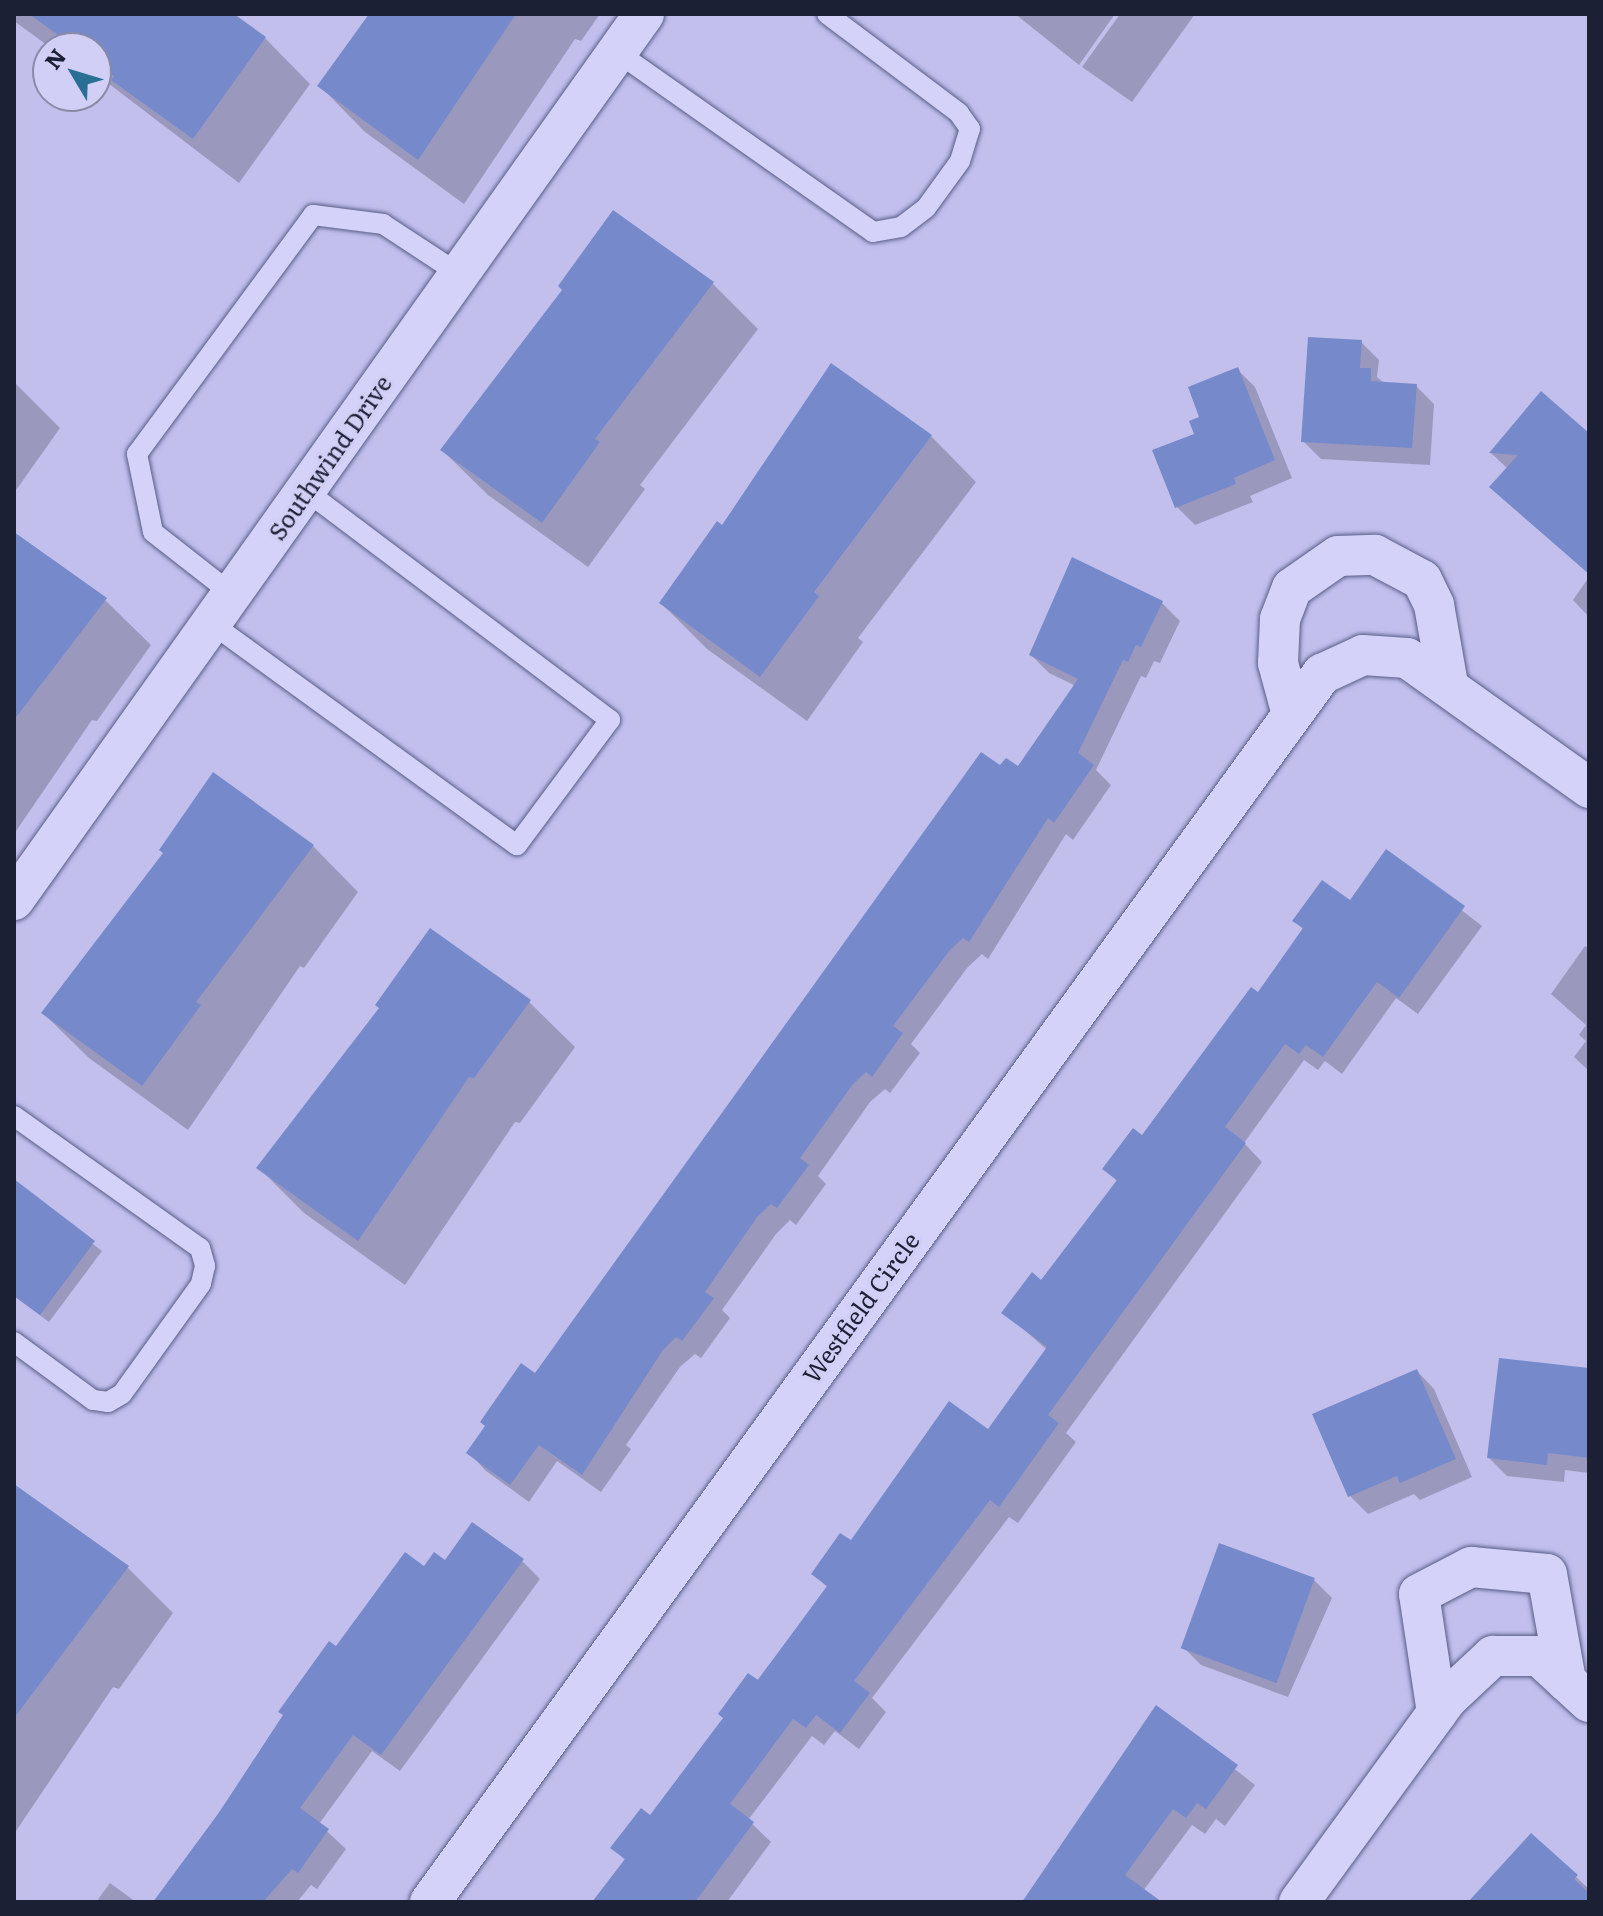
<!DOCTYPE html>
<style>
body{margin:0}
#map{position:relative;width:1603px;height:1916px;overflow:hidden;background:#c2bfed;font-family:Literata,serif}
div>[style]{position:absolute}
[style*='--x']{left:calc(var(--x)*1px);top:calc(var(--y)*1px);width:calc(var(--w)*1px);rotate:calc(var(--a)*1deg)}
.shadow>*{inset:0;background:#0003}
.building>*{inset:0;background:#768acb;transform-origin:0 0}
.roads{filter:drop-shadow(0 0 2px #585d86) drop-shadow(0 0 2px #585d86)}
.lane>*{height:20px;margin:-10px;padding:0 10px;transform-origin:10px;border-radius:10px;background:#d4d2f8}
.street>*{height:40px;margin:-20px;padding:0 20px;transform-origin:20px;border-radius:20px;background:#d4d2f8}
span{translate:-50% -50%;white-space:nowrap;text-align:center;line-height:1.15;-webkit-text-stroke:7px #d1cff5;paint-order:stroke}
.street-label{font-size:24px;color:#1c2035}
.frame{position:absolute;inset:0;border:16px solid #1c2035;pointer-events:none}
.north{position:absolute;left:32px;top:32px;width:80px;height:80px;box-sizing:border-box;background:#d1cff5;border:2px solid #8989a8;border-radius:50%;rotate:308deg;font-size:22px;font-weight:700;line-height:32px;text-align:center;color:#1c2035}
.north::after{content:'';display:block;margin:auto;width:28px;height:36px;background:#296f94;clip-path:polygon(50% 0,100% 100%,50% 72%,0 100%)}
</style>
<div id="map">
<div class="shadow">
<div style="clip-path:polygon(14px 14px,231px 14px,265px 38px,310px 84px,239px 183px,96px 74px,96px 48px,51px 48px,14px 21px)"></div>
<div style="clip-path:polygon(375px 14px,600px 14px,581px 41px,575px 39px,464px 204px,365px 132px,320px 86px)"></div>
<div style="clip-path:polygon(1015px 14px,1115px 14px,1079px 65px)"></div>
<div style="clip-path:polygon(1120px 14px,1195px 14px,1132px 102px,1082px 67px)"></div>
<div style="clip-path:polygon(712px 283px,758px 329px,640px 485px,645px 489px,588px 567px,488px 495px,442px 450px)"></div>
<div style="clip-path:polygon(1361px 342px,1379px 360px,1377px 377px,1385px 384px,1416px 386px,1434px 404px,1430px 465px,1321px 459px,1303px 441px)"></div>
<div style="clip-path:polygon(1237px 369px,1255px 387px,1292px 478px,1250px 496px,1253px 502px,1195px 525px,1177px 507px,1201px 418px)"></div>
<div style="clip-path:polygon(14px 382px,60px 428px,14px 493px)"></div>
<div style="clip-path:polygon(1589px 435px,1589px 574px,1492px 487px,1508px 469px,1491px 453px)"></div>
<div style="clip-path:polygon(931px 436px,976px 482px,858px 638px,863px 642px,807px 721px,707px 649px,661px 603px,722px 528px)"></div>
<div style="clip-path:polygon(14px 534px,105px 600px,151px 645px,97px 721px,92px 720px,14px 834px)"></div>
<div style="clip-path:polygon(1589px 577px,1589px 617px,1573px 600px)"></div>
<div style="clip-path:polygon(1162px 603px,1180px 621px,1160px 663px,1154px 661px,1146px 678px,1141px 676px,1096px 770px,1111px 785px,1073px 840px,1066px 834px,988px 959px,982px 954px,967px 968px,911px 1044px,920px 1053px,890px 1093px,885px 1089px,870px 1102px,818px 1176px,826px 1184px,796px 1225px,790px 1220px,776px 1234px,722px 1310px,730px 1318px,701px 1358px,695px 1354px,680px 1367px,626px 1445px,631px 1449px,601px 1492px,557px 1461px,529px 1502px,486px 1471px,469px 1453px,536px 1376px,1001px 768px,1018px 769px,1076px 686px,1049px 673px,1031px 655px)"></div>
<div style="clip-path:polygon(313px 846px,358px 892px,304px 968px,300px 966px,188px 1130px,89px 1058px,43px 1013px)"></div>
<div style="clip-path:polygon(1387px 852px,1482px 926px,1418px 1014px,1396px 998px,1342px 1074px,1325px 1061px,1318px 1070px,1304px 1060px,1244px 1143px,1262px 1162px,1066px 1433px,1076px 1442px,1018px 1523px,1009px 1517px,872px 1698px,886px 1712px,859px 1749px,835px 1731px,824px 1745px,812px 1736px,748px 1820px,771px 1842px,727px 1902px,594px 1902px,626px 1861px,613px 1848px,651px 1818px,828px 1588px,813px 1573px,988px 1432px,1047px 1350px,1004px 1312px,1042px 1282px,1118px 1182px,1104px 1169px,1143px 1138px,1258px 994px,1304px 930px,1295px 921px,1350px 903px)"></div>
<div style="clip-path:polygon(1585px 946px,1589px 949px,1589px 1071px,1574px 1057px,1586px 1041px,1579px 1035px,1586px 1025px,1551px 994px)"></div>
<div style="clip-path:polygon(529px 1002px,575px 1047px,520px 1123px,515px 1122px,405px 1285px,304px 1213px,259px 1168px)"></div>
<div style="clip-path:polygon(14px 1182px,102px 1251px,49px 1322px,14px 1296px)"></div>
<div style="clip-path:polygon(1589px 1370px,1589px 1473px,1565px 1470px,1564px 1482px,1507px 1476px,1489px 1458px)"></div>
<div style="clip-path:polygon(1417px 1371px,1434px 1389px,1472px 1477px,1420px 1500px,1414px 1494px,1368px 1514px,1350px 1496px)"></div>
<div style="clip-path:polygon(14px 1518px,127px 1567px,173px 1613px,119px 1689px,113px 1687px,14px 1834px)"></div>
<div style="clip-path:polygon(522px 1561px,540px 1579px,400px 1771px,372px 1751px,319px 1824px,346px 1849px,317px 1889px,311px 1885px,297px 1902px,155px 1902px,336px 1649px,425px 1569px,445px 1562px)"></div>
<div style="clip-path:polygon(1314px 1580px,1332px 1598px,1288px 1697px,1201px 1665px,1183px 1647px)"></div>
<div style="clip-path:polygon(1157px 1708px,1255px 1785px,1225px 1826px,1216px 1819px,1205px 1834px,1192px 1825px,1143px 1891px,1155px 1902px,1023px 1902px)"></div>
<div style="clip-path:polygon(1531px 1835px,1589px 1889px,1589px 1902px,1471px 1902px)"></div>
<div style="clip-path:polygon(110px 1883px,136px 1902px,96px 1902px)"></div>
</div>
<div class="building">
<div style="clip-path:polygon(29px 14px,234px 14px,266px 37px,193px 139px,111px 80px,114px 76px,96px 63px,96px 48px,76px 48px)"></div>
<div style="clip-path:polygon(369px 14px,516px 14px,418px 160px,317px 86px)"></div>
<div style="clip-path:polygon(613px 210px,714px 282px,595px 439px,600px 442px,542px 523px,440px 450px,562px 290px,558px 286px)"></div>
<div style="clip-path:polygon(1308px 337px,1362px 340px,1360px 368px,1371px 368px,1371px 381px,1417px 384px,1412px 448px,1301px 442px)"></div>
<div style="clip-path:polygon(831px 363px,932px 435px,814px 592px,819px 596px,760px 677px,659px 603px,717px 521px,722px 525px)"></div>
<div style="clip-path:polygon(1238px 367px,1275px 460px,1234px 478px,1236px 484px,1175px 508px,1152px 450px,1194px 434px,1189px 421px,1199px 417px,1188px 387px)"></div>
<div style="clip-path:polygon(1541px 391px,1589px 433px,1589px 574px,1489px 487px,1518px 455px,1489px 453px)"></div>
<div style="clip-path:polygon(14px 532px,107px 598px,14px 720px)"></div>
<div style="clip-path:polygon(1072px 557px,1163px 601px,1141px 647px,1136px 645px,1128px 662px,1123px 660px,1078px 753px,1094px 765px,1054px 823px,1048px 818px,969px 942px,963px 938px,950px 950px,893px 1026px,903px 1033px,872px 1077px,866px 1072px,853px 1084px,800px 1158px,809px 1165px,777px 1208px,771px 1204px,758px 1216px,705px 1292px,714px 1298px,682px 1341px,676px 1337px,663px 1350px,582px 1475px,539px 1445px,510px 1485px,466px 1453px,485px 1426px,480px 1422px,521px 1363px,535px 1373px,981px 752px,1000px 765px,1006px 758px,1018px 766px,1078px 679px,1029px 655px)"></div>
<div style="clip-path:polygon(213px 772px,314px 845px,196px 1002px,201px 1005px,142px 1086px,41px 1013px,163px 853px,159px 850px)"></div>
<div style="clip-path:polygon(1386px 849px,1465px 906px,1399px 998px,1377px 982px,1323px 1057px,1306px 1045px,1299px 1054px,1285px 1044px,1225px 1127px,1246px 1143px,1048px 1415px,1059px 1423px,999px 1507px,990px 1500px,854px 1681px,870px 1693px,840px 1733px,816px 1715px,806px 1728px,793px 1719px,730px 1804px,754px 1822px,695px 1902px,592px 1902px,625px 1859px,610px 1848px,641px 1808px,650px 1815px,723px 1718px,718px 1714px,748px 1673px,758px 1680px,827px 1586px,811px 1574px,840px 1533px,851px 1540px,949px 1401px,988px 1429px,1047px 1347px,1001px 1313px,1032px 1272px,1041px 1280px,1117px 1180px,1102px 1169px,1133px 1128px,1142px 1135px,1251px 987px,1258px 992px,1303px 928px,1292px 921px,1322px 880px,1350px 900px)"></div>
<div style="clip-path:polygon(430px 928px,531px 1000px,474px 1078px,469px 1077px,358px 1241px,256px 1168px,379px 1008px,375px 1005px)"></div>
<div style="clip-path:polygon(14px 1179px,95px 1241px,40px 1315px,14px 1296px)"></div>
<div style="clip-path:polygon(1499px 1358px,1589px 1368px,1589px 1458px,1548px 1453px,1547px 1465px,1487px 1458px)"></div>
<div style="clip-path:polygon(1417px 1369px,1456px 1459px,1400px 1483px,1397px 1476px,1348px 1497px,1312px 1414px)"></div>
<div style="clip-path:polygon(14px 1484px,129px 1566px,14px 1718px)"></div>
<div style="clip-path:polygon(472px 1522px,524px 1559px,381px 1755px,353px 1735px,300px 1808px,329px 1829px,298px 1873px,292px 1869px,263px 1902px,153px 1902px,218px 1814px,283px 1715px,278px 1712px,329px 1641px,336px 1646px,405px 1552px,424px 1566px,434px 1552px,445px 1560px)"></div>
<div style="left:1219px;top:1543px;width:102px;height:112px;rotate:20deg"></div>
<div style="clip-path:polygon(1156px 1705px,1238px 1765px,1206px 1809px,1197px 1803px,1186px 1818px,1173px 1809px,1125px 1875px,1162px 1902px,1022px 1902px)"></div>
<div style="clip-path:polygon(1531px 1833px,1578px 1875px,1574px 1879px,1589px 1893px,1589px 1902px,1468px 1902px)"></div>
</div>
<div class="roads">
<div class="lane">
<div style="--x:617;--y:52;--w:313;--a:35.1"></div>
<div style="--x:873;--y:232;--w:28;--a:-10"></div>
<div style="--x:901;--y:227;--w:31;--a:-37"></div>
<div style="--x:926;--y:208;--w:58;--a:-54.1"></div>
<div style="--x:960;--y:161;--w:34;--a:-73"></div>
<div style="--x:970;--y:129;--w:19;--a:-125"></div>
<div style="--x:959;--y:113;--w:165;--a:-143.1"></div>
<div style="--x:232;--y:594;--w:100;--a:-141.9"></div>
<div style="--x:153;--y:532;--w:80;--a:-101.6"></div>
<div style="--x:137;--y:454;--w:297;--a:-53.6"></div>
<div style="--x:313;--y:215;--w:71;--a:7.3"></div>
<div style="--x:383;--y:224;--w:91;--a:33.3"></div>
<div style="--x:211;--y:623;--w:378;--a:36"></div>
<div style="--x:517;--y:845;--w:156;--a:-53.4"></div>
<div style="--x:610;--y:720;--w:382;--a:-143"></div>
<div style="--x:14;--y:1116;--w:228;--a:35.4"></div>
<div style="--x:200;--y:1248;--w:19;--a:74"></div>
<div style="--x:205;--y:1266;--w:18;--a:103"></div>
<div style="--x:201;--y:1284;--w:135;--a:125.7"></div>
<div style="--x:122;--y:1394;--w:16;--a:150"></div>
<div style="--x:108;--y:1402;--w:15;--a:-172"></div>
<div style="--x:93;--y:1400;--w:98;--a:-143.7"></div>
</div>
<div class="street">
<div style="--x:1291;--y:711;--w:50;--a:-105.2"></div>
<div style="--x:1278;--y:663;--w:44;--a:-87.4"></div>
<div style="--x:1280;--y:619;--w:33;--a:-69"></div>
<div style="--x:1292;--y:588;--w:56;--a:-34.8"></div>
<div style="--x:1338;--y:556;--w:37;--a:-2"></div>
<div style="--x:1375;--y:555;--w:53;--a:28"></div>
<div style="--x:1422;--y:580;--w:28;--a:64"></div>
<div style="--x:1434;--y:605;--w:80;--a:80"></div>
<div style="--x:14;--y:900;--w:1087;--a:-54.58"></div>
<div style="--x:1437;--y:1713;--w:120;--a:-98.6"></div>
<div style="--x:1419;--y:1594;--w:59;--a:-27.4"></div>
<div style="--x:1471;--y:1567;--w:76;--a:5.3"></div>
<div style="--x:1547;--y:1574;--w:109;--a:79.9"></div>
<div style="--x:430;--y:1902;--w:1518;--a:-54.01"></div>
<div style="--x:1322;--y:674;--w:45;--a:-24.9"></div>
<div style="--x:1363;--y:655;--w:44;--a:3.9"></div>
<div style="--x:1407;--y:658;--w:224;--a:35.5"></div>
<div style="--x:1299;--y:1902;--w:253;--a:-53.9"></div>
<div style="--x:1448;--y:1698;--w:62;--a:-43"></div>
<div style="--x:1493;--y:1656;--w:46;--a:0"></div>
<div style="--x:1539;--y:1656;--w:68;--a:42.6"></div>
</div>
</div>
<div class="street-label">
<span style="left:329px;top:457px;rotate:-55deg">Southwind Drive</span>
<span style="left:860px;top:1307px;rotate:-54deg">Westfield Circle</span>
</div>
<div class="frame"></div>
<div class="north">N</div>
</div>
